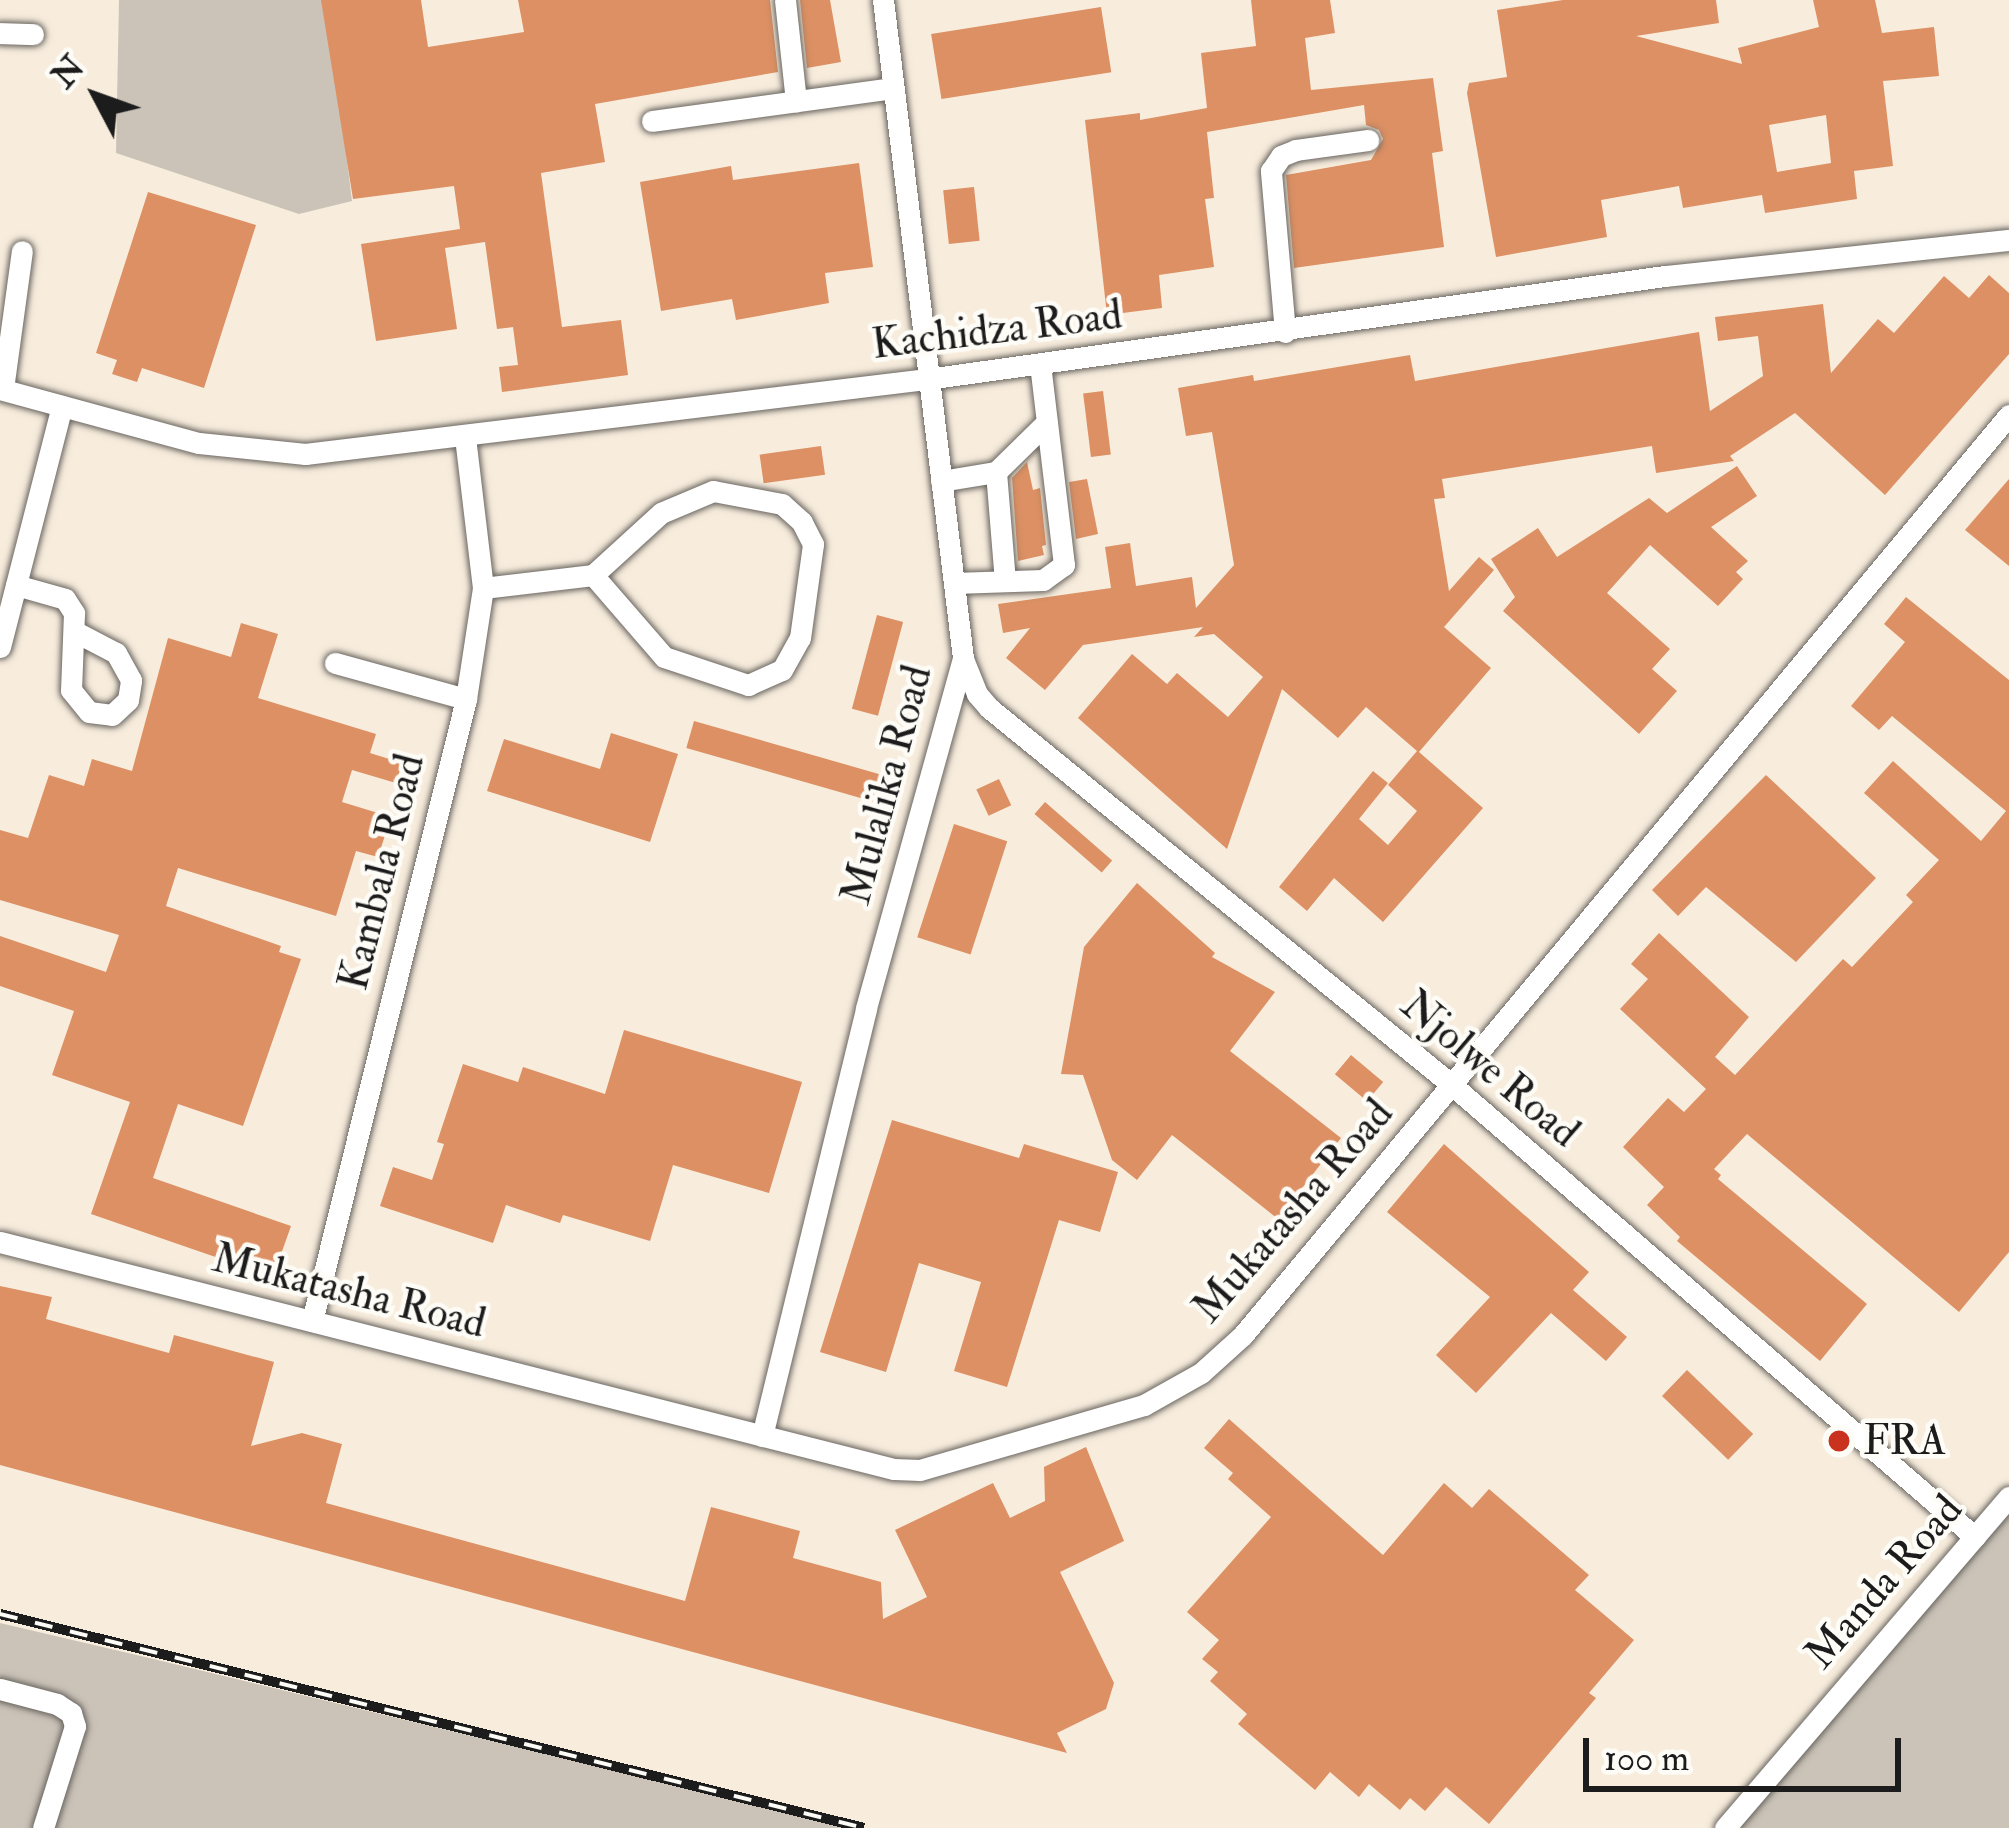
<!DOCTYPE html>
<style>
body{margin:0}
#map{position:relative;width:2009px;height:1828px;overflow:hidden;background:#f8eddd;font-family:"IM FELL Double Pica",serif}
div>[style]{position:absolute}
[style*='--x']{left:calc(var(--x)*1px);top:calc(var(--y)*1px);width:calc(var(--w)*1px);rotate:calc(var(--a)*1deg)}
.industrial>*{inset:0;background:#cbc3b8}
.building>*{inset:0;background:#dc9063;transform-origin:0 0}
.roads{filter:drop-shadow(0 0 3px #696560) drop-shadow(0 0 3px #696560)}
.minor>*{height:21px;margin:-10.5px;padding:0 10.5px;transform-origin:10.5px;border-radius:10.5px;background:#fff}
.rail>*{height:10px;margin-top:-5px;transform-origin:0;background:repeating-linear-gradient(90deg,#fdfcf7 0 18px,#1c1c1c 0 36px);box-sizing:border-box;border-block:3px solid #1c1c1c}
.dots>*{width:33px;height:33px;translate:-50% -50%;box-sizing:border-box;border:6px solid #fdfcf7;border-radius:50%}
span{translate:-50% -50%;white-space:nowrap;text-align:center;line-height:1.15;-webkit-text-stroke:9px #fdfcf7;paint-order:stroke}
.street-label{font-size:42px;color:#1c1c1c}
.poi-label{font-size:42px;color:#1c1c1c}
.left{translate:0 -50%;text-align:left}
.north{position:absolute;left:36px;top:36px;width:120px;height:120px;-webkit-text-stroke:9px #fdfcf7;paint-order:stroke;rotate:311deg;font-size:33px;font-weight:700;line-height:48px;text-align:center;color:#1c1c1c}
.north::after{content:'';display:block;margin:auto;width:42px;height:54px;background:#1c1c1c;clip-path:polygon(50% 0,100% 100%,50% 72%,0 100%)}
.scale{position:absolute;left:1583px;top:1738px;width:318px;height:54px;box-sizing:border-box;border:6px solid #1c1c1c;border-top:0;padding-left:15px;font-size:36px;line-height:42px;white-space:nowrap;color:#1c1c1c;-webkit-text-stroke:9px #fdfcf7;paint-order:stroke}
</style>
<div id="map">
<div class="industrial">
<div style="clip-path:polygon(119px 0,327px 0,352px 201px,299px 214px,116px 153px)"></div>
<div style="clip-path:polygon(2009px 1486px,2009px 1828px,1719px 1828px,1970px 1533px)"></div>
<div style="clip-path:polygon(0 1623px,145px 1657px,852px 1828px,0 1828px)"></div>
</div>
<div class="building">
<div style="clip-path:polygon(321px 0,421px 0,428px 47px,524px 32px,518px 0,770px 0,778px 72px,595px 104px,605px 162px,541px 173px,562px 327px,621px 320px,628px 375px,502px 392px,499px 367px,518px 365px,513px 327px,497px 329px,485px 242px,445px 248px,457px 329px,376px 341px,361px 244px,460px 229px,454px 186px,353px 199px)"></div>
<div style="clip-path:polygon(800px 0,830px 0,841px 62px,807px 68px)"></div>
<div style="clip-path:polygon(1251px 0,1330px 0,1335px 33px,1305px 38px,1311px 90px,1433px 78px,1443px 151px,1432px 153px,1444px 247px,1294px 268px,1286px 175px,1371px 160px,1383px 139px,1379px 130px,1366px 125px,1364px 105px,1207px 132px,1214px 198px,1205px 199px,1214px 267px,1159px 275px,1162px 308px,1107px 315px,1085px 120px,1140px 113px,1140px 120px,1207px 108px,1201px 53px,1256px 46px)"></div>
<div style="clip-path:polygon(evenodd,1563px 0,1716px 0,1719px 23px,1636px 36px,1742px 64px,1738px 48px,1819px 27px,1813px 0,1875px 0,1882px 33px,1934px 27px,1939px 76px,1883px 81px,1893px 166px,1854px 171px,1857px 199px,1765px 213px,1762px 195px,1683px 208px,1679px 186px,1601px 200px,1607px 237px,1496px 257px,1467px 93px,1469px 83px,1507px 77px,1497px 10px,1563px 0,1826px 115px,1831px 163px,1777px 172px,1769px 125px,1826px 115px)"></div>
<div style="left:1101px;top:7px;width:66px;height:172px;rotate:81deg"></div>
<div style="clip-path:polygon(859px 163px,873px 267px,825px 273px,829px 303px,736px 320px,732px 299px,661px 311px,640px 182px,731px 166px,733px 180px)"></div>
<div style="left:974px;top:187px;width:54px;height:31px;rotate:84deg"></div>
<div style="clip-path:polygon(148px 192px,256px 225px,204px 388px,142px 368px,137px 382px,112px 374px,117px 360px,96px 353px)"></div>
<div style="clip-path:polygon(1989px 275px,2009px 293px,2009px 354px,1885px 495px,1795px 413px,1730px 456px,1734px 461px,1656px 473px,1652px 446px,1442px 479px,1445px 498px,1434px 499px,1449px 591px,1479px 557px,1494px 570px,1444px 627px,1491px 668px,1419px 752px,1483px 808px,1383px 922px,1334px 878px,1307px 911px,1279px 887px,1373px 771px,1388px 783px,1359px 819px,1388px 845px,1417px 811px,1388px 785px,1417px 751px,1366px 707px,1338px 738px,1282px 689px,1227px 849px,1078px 718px,1132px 654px,1167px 684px,1177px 673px,1228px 717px,1263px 677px,1214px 634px,1194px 637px,1203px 627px,1083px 645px,1045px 690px,1006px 658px,1030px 628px,1003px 633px,998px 604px,1111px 588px,1105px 547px,1130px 543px,1136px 586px,1192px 577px,1196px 608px,1234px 565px,1212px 432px,1186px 436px,1178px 388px,1253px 375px,1254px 381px,1410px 355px,1415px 381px,1699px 332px,1710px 411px,1763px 376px,1758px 336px,1718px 341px,1715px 317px,1823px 304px,1831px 373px,1878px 319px,1894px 333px,1944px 276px,1969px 298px)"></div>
<div style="left:1103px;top:391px;width:64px;height:20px;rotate:83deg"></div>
<div style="left:821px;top:446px;width:29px;height:62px;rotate:82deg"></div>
<div style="clip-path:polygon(1027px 462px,1033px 490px,1040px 488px,1046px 545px,1042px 546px,1044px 555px,1018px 561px,1012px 478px)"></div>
<div style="clip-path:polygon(1737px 466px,1757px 496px,1711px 527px,1748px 561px,1736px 572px,1743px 579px,1718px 606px,1650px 545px,1607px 593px,1670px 649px,1652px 669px,1677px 691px,1639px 734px,1503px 611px,1515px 597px,1491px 559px,1538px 528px,1557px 557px,1649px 498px,1667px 513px)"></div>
<div style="clip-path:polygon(1087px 479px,1098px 534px,1076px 539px,1069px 482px)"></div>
<div style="clip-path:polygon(2009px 479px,2009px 566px,1965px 530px)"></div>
<div style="clip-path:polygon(1906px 597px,2009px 680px,2009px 1252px,1959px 1312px,1747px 1134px,1714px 1169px,1721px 1175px,1718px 1179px,1867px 1304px,1820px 1361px,1677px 1241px,1680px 1237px,1647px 1205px,1664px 1187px,1623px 1147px,1668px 1098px,1684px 1112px,1706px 1089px,1620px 1009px,1648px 979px,1631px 964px,1659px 933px,1749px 1017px,1715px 1057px,1735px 1075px,1843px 959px,1852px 967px,1913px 902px,1906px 895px,1939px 860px,1864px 793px,1893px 761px,1981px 841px,2006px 811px,1892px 716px,1879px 730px,1851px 706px,1905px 642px,1884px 624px)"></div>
<div style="left:877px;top:615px;width:27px;height:97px;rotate:15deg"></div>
<div style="clip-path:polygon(241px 623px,278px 634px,258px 698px,376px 734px,370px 753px,402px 763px,396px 783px,352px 770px,342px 802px,391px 817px,378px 857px,356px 851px,336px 916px,178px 868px,166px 906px,281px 946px,279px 952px,301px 959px,243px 1126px,178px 1104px,153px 1178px,291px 1226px,273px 1277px,91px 1214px,130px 1102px,52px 1075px,74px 1011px,0 986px,0 936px,106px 972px,119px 935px,0 900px,0 830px,28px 838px,49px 775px,84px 786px,92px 759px,132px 771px,168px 638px,231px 657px)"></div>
<div style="left:694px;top:721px;width:194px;height:28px;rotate:16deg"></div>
<div style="clip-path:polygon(611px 733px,678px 754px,650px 842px,487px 791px,504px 739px,600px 769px)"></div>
<div style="clip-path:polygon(1766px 775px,1876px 878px,1796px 962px,1706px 887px,1678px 916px,1652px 890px)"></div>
<div style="left:999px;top:779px;width:29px;height:25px;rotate:65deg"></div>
<div style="left:1045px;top:802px;width:89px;height:16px;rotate:41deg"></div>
<div style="left:954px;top:824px;width:56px;height:119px;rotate:18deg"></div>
<div style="clip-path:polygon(1137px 883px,1215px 953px,1212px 957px,1275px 992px,1230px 1051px,1341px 1138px,1278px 1219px,1172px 1135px,1137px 1180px,1112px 1160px,1083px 1075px,1061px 1074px,1084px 947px)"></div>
<div style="clip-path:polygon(624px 1030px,802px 1082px,769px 1193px,673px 1165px,650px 1241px,563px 1215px,560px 1223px,506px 1205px,493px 1243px,380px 1206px,393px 1167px,432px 1180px,444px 1144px,437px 1142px,463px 1064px,518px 1082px,523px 1067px,605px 1094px)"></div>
<div style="left:1351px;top:1055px;width:42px;height:25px;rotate:40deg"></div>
<div style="clip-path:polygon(892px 1120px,1019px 1158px,1024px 1144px,1118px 1172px,1100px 1232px,1059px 1220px,1007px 1387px,954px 1371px,981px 1282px,919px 1263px,886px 1372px,820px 1352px)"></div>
<div style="clip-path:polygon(1444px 1144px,1589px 1272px,1573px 1290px,1627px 1337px,1606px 1361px,1551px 1313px,1476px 1393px,1436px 1355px,1490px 1297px,1387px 1212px)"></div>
<div style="clip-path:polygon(0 1286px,52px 1297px,46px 1319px,169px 1353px,174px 1335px,274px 1362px,251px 1446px,302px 1433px,342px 1444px,326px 1503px,685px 1601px,711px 1507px,800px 1531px,793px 1558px,881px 1582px,883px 1619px,927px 1597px,895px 1530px,993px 1483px,1010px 1518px,1045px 1501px,1044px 1467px,1086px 1447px,1124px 1541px,1060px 1572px,1114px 1683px,1106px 1709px,1057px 1733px,1067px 1753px,0 1465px)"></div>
<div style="left:1687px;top:1370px;width:92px;height:36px;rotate:44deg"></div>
<div style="clip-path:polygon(1229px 1419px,1383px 1555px,1444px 1483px,1472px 1508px,1489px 1489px,1589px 1575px,1575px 1590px,1634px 1640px,1589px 1693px,1596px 1698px,1489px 1824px,1446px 1787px,1425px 1811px,1410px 1798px,1400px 1810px,1369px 1784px,1359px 1797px,1330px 1772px,1315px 1790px,1238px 1724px,1247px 1714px,1210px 1681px,1218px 1672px,1202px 1659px,1219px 1640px,1187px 1612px,1271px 1517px,1228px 1479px,1233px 1473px,1204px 1448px)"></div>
</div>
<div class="roads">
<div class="minor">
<div style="--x:785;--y:0;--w:102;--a:83.8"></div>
<div style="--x:0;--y:33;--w:33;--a:2"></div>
<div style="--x:652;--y:121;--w:242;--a:-7.8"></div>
<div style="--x:1285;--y:332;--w:162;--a:-95"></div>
<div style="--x:1271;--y:171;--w:18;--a:-56"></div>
<div style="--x:1281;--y:156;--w:16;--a:-22"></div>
<div style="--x:1296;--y:150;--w:73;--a:-7.9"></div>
<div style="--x:0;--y:389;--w:206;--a:15.2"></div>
<div style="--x:199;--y:443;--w:107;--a:5.9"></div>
<div style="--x:305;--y:454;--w:627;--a:-6.88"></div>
<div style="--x:927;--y:379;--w:745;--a:-7.95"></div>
<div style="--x:1665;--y:276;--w:346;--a:-6"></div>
<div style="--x:3;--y:389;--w:139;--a:-82.2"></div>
<div style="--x:996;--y:472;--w:109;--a:85.3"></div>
<div style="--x:941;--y:481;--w:56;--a:-9.3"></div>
<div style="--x:996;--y:472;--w:71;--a:-44.4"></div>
<div style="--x:954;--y:583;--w:89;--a:-1.9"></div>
<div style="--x:1043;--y:580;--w:26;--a:-36"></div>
<div style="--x:1064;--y:565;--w:202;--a:-96.8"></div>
<div style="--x:16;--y:585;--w:51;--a:15.9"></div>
<div style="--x:65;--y:599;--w:17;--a:57"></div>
<div style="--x:74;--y:613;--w:77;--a:92.2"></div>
<div style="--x:71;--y:690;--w:28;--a:51"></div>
<div style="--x:89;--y:712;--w:23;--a:7"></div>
<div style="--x:112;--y:715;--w:22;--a:-43"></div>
<div style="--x:128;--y:700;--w:20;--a:-81"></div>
<div style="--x:131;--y:680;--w:31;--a:-119"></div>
<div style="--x:116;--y:653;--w:47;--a:-152.4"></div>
<div style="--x:483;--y:588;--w:111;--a:-6.7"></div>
<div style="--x:593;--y:575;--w:108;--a:49.1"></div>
<div style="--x:664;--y:657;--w:89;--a:18.4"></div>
<div style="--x:748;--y:685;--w:37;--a:-24"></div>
<div style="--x:782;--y:670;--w:37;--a:-61"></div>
<div style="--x:800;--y:638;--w:95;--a:-82.1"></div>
<div style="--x:813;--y:544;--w:25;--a:-117"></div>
<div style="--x:802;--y:522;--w:27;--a:-138"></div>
<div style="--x:782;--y:504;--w:70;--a:-169.3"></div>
<div style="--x:713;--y:491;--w:56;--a:157.1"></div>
<div style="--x:661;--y:513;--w:92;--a:137.6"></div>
<div style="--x:0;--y:647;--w:249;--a:-75.6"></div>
<div style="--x:963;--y:659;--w:38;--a:68"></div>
<div style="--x:977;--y:694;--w:18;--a:49"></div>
<div style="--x:989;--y:708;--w:597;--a:39.15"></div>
<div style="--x:1452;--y:1085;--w:691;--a:40.84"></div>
<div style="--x:335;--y:663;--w:136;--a:15.4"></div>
<div style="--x:0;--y:1242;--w:922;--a:14.25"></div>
<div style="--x:894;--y:1469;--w:26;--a:2"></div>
<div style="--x:920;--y:1470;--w:233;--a:-16.2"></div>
<div style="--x:1144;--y:1405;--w:65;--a:-29.3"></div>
<div style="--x:1201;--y:1373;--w:57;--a:-42.1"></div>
<div style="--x:1243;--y:1335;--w:1197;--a:-50.22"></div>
<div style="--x:312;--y:1321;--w:641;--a:-76.09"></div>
<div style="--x:466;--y:699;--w:112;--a:-81.3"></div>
<div style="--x:483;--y:588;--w:153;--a:-96.8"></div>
<div style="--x:762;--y:1436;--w:440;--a:-76.3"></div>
<div style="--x:866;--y:1008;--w:363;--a:-74.5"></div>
<div style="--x:963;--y:658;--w:663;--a:-96.93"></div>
<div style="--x:0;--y:1689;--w:59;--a:14.7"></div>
<div style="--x:57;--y:1704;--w:17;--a:33"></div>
<div style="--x:71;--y:1713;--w:14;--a:73"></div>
<div style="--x:75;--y:1726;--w:107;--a:107.4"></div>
<div style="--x:1725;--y:1828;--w:436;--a:-49.4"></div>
</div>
</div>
<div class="rail">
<div style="--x:0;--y:1614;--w:890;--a:13.91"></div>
</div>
<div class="dots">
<div style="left:1839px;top:1441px;background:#c8321e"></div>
</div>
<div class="street-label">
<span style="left:997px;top:330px;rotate:-7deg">Kachidza Road</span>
<span style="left:887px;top:785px;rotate:-75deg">Mulalika Road</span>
<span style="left:382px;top:872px;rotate:-76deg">Kambala Road</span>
<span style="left:1490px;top:1069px;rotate:40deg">Njolwe Road</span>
<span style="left:1293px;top:1211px;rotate:-49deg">Mukatasha Road</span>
<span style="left:349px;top:1291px;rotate:14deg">Mukatasha Road</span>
<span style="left:1884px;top:1582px;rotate:-49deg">Manda Road</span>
</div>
<div class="poi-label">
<span class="left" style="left:1863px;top:1441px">FRA</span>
</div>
<div class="north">N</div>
<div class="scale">100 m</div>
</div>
